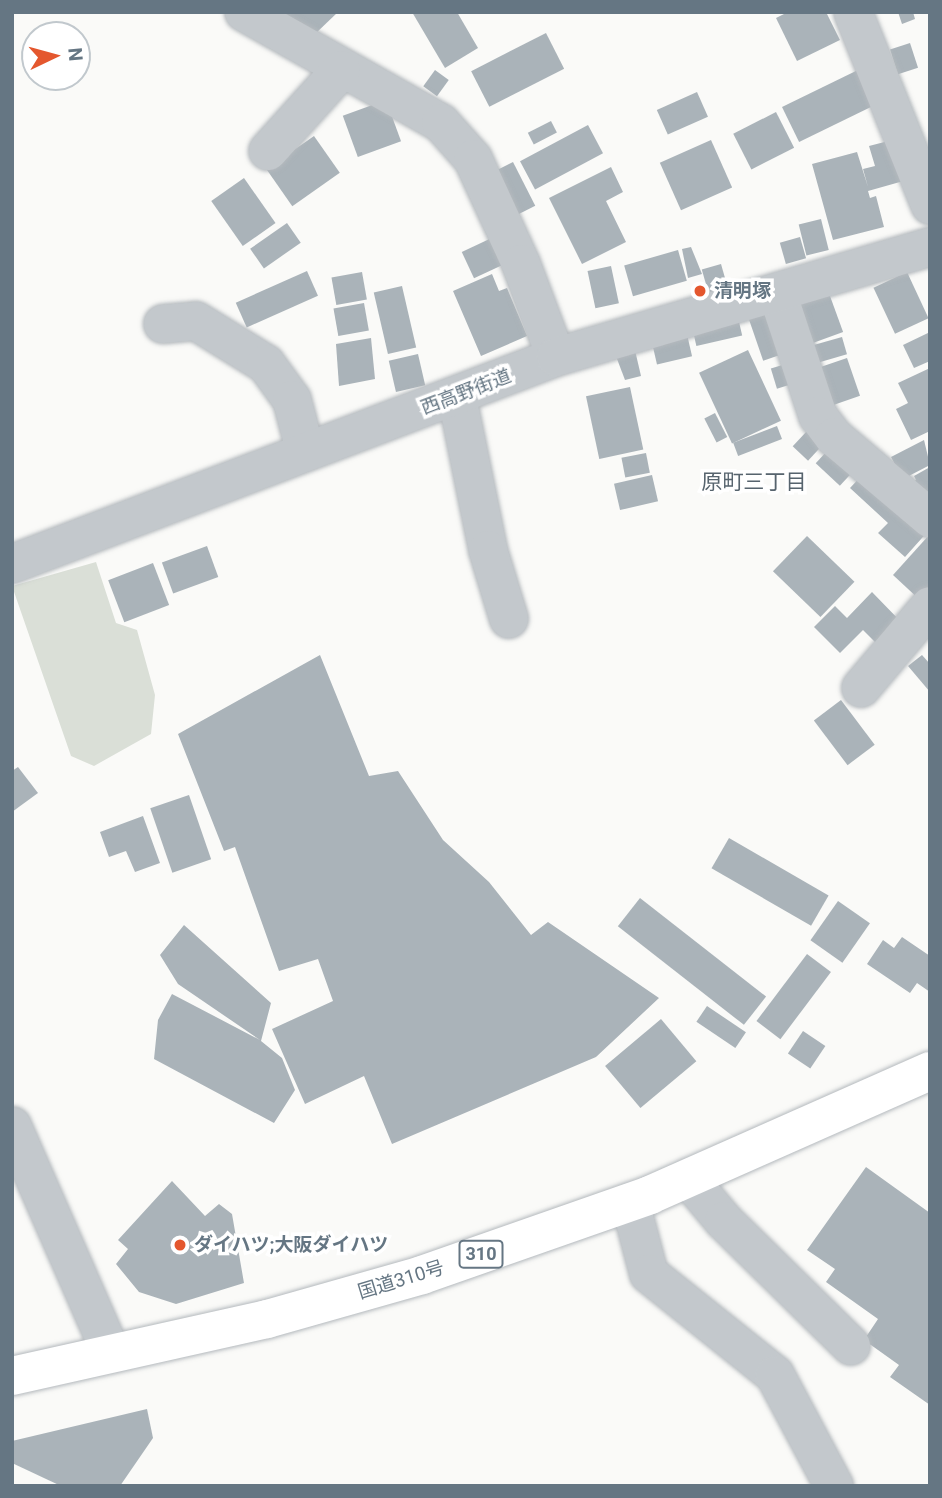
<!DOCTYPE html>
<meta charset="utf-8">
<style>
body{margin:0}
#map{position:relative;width:942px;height:1498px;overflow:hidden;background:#fafaf8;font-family:Roboto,"Noto Sans JP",sans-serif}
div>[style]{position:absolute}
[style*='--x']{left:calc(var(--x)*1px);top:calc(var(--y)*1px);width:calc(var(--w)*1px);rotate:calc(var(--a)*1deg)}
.green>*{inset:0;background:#dadfd7}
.building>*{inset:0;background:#aab3b9;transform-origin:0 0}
.roads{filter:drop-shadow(0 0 2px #b4b9bd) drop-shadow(0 0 2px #b4b9bd)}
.minor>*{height:38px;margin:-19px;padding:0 19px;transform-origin:19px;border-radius:19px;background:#c3c8cc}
.highway>*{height:38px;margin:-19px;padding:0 19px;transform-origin:19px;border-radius:19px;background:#fff}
.dots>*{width:19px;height:19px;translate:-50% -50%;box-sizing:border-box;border:4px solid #fff;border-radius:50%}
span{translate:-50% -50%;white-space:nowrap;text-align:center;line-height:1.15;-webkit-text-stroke:7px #fff;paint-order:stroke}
.shield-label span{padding:2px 5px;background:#fff;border:2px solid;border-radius:5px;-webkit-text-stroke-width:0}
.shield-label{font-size:18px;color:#657683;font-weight:700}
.poi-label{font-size:19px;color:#657683;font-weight:700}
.left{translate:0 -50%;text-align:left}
.street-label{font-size:19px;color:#657683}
.neighbourhood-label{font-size:21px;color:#57646e}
.frame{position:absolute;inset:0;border:14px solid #657683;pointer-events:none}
.north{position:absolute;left:21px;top:21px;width:70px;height:70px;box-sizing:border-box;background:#fff;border:2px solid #c1c8cd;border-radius:50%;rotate:85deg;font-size:19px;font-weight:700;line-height:28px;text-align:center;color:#657683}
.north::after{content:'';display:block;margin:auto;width:24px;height:32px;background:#e4572e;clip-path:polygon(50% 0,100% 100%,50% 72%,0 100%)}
</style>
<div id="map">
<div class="green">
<div style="clip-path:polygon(96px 562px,116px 623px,137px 630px,155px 695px,151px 734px,94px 766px,71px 756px,12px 586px)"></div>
</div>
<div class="building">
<div style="clip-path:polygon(267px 12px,338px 12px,314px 35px)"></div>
<div style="clip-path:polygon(412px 12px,457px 12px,478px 48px,445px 68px)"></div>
<div style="clip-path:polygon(788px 12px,826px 12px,840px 40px,797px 61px,776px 18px)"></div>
<div style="clip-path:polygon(898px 12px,913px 12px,915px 19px,902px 24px)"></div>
<div style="left:546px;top:33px;width:40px;height:84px;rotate:63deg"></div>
<div style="left:910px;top:43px;width:26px;height:21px;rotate:72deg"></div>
<div style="left:862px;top:68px;width:39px;height:89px;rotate:64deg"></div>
<div style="left:435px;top:70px;width:17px;height:20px;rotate:36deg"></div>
<div style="left:697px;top:92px;width:27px;height:44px;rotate:66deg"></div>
<div style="left:386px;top:100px;width:44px;height:46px;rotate:70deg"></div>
<div style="left:776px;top:112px;width:40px;height:48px;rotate:63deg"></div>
<div style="left:551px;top:121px;width:13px;height:26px;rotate:63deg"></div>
<div style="left:588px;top:125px;width:32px;height:77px;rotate:62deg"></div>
<div style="left:314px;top:136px;width:45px;height:58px;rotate:55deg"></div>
<div style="clip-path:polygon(896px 139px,907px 180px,868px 191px,870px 198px,876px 196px,884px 227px,833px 240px,812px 164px,857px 152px,868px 187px,863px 169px,875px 166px,869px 146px)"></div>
<div style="left:711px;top:140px;width:52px;height:56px;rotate:66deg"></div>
<div style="left:513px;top:162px;width:49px;height:25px;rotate:63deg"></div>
<div style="clip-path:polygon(611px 167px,623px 192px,606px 201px,626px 242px,582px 264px,549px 198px)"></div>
<div style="left:244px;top:178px;width:55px;height:40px;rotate:55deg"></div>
<div style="left:821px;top:219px;width:32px;height:23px;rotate:76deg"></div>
<div style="left:287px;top:223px;width:24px;height:45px;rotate:55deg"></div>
<div style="left:498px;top:235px;width:29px;height:40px;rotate:65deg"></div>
<div style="left:800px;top:237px;width:22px;height:21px;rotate:74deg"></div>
<div style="clip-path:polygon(691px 247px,702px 274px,688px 278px,682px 249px)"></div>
<div style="left:678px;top:250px;width:32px;height:56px;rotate:74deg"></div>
<div style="left:721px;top:264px;width:26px;height:20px;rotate:74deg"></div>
<div style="left:611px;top:266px;width:38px;height:24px;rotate:78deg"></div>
<div style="left:307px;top:271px;width:27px;height:78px;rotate:66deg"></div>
<div style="left:362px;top:272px;width:28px;height:31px;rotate:80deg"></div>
<div style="left:907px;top:272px;width:51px;height:37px;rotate:65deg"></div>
<div style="clip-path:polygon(492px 274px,499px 291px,507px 288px,527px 336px,481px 356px,453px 291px)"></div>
<div style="left:826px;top:285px;width:50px;height:38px;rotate:70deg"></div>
<div style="left:402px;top:286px;width:63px;height:29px;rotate:77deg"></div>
<div style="left:364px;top:303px;width:28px;height:31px;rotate:80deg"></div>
<div style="left:768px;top:304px;width:52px;height:23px;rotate:71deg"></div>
<div style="left:737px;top:313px;width:23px;height:47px;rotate:77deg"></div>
<div style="left:686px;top:330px;width:27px;height:36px;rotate:77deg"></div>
<div style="clip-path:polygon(930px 332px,930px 361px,914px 368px,903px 345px)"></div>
<div style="left:842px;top:337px;width:18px;height:33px;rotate:74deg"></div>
<div style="clip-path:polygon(371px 338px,375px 379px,339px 386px,336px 344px)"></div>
<div style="clip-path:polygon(634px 346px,641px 376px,625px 380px,614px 351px)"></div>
<div style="left:748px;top:350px;width:78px;height:54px;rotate:65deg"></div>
<div style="left:418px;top:354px;width:32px;height:30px;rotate:77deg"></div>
<div style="left:847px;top:358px;width:40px;height:38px;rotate:71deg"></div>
<div style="left:789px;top:363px;width:21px;height:19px;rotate:73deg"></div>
<div style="clip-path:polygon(930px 368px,930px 431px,911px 440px,896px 409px,908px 403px,898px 383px)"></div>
<div style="left:630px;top:387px;width:64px;height:45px;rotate:78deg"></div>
<div style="left:715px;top:413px;width:27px;height:12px;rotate:63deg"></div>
<div style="left:777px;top:426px;width:14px;height:47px;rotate:69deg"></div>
<div style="left:807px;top:431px;width:21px;height:21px;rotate:43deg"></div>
<div style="clip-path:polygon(924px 440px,930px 465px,903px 479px,891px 457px)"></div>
<div style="left:828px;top:450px;width:33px;height:18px;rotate:43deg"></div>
<div style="left:646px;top:453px;width:20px;height:25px;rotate:79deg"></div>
<div style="clip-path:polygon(930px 467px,930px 502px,911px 484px,916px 480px,914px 476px)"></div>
<div style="clip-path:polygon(865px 472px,930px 529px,905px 557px,878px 533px,888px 523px,850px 488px)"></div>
<div style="left:652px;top:475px;width:27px;height:39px;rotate:77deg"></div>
<div style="clip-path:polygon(930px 534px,930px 592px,921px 601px,893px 575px)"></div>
<div style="left:807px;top:536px;width:66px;height:49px;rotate:44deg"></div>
<div style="left:207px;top:546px;width:33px;height:48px;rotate:70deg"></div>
<div style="left:153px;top:563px;width:45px;height:48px;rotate:69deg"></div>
<div style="clip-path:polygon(872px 592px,905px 626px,882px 649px,863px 630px,840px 653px,814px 627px,835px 606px,847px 618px)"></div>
<div style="clip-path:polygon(320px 655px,369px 776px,398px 771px,443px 840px,489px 882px,531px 935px,548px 922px,659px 998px,596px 1057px,392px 1144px,364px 1076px,305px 1104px,272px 1029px,333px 1001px,318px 959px,279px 971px,235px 847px,224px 851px,178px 734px)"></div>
<div style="clip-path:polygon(922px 655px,930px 664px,930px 692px,908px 666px)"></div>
<div style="left:841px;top:700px;width:56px;height:34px;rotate:53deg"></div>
<div style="clip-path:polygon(18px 767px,38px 793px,12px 812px,12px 771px)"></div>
<div style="left:189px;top:795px;width:68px;height:41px;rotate:71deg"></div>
<div style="clip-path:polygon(143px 816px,160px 863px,135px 872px,126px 851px,109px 857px,100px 832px)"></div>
<div style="left:729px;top:838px;width:115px;height:35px;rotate:30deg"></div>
<div style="left:640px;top:898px;width:160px;height:36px;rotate:38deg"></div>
<div style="left:838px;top:901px;width:39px;height:48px;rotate:35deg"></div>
<div style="clip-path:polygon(184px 925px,271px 1003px,261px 1041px,282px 1058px,295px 1090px,274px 1123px,154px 1059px,158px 1020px,172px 994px,260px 1040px,178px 984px,160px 955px)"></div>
<div style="clip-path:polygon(902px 937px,930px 956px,930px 992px,917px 983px,910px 993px,867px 964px,883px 940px,894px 948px)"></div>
<div style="left:807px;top:954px;width:30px;height:84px;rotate:37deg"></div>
<div style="left:707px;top:1006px;width:47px;height:19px;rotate:34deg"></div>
<div style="left:661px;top:1019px;width:55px;height:73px;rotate:50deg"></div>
<div style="left:803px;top:1031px;width:27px;height:27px;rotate:34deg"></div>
<div style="clip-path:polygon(866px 1167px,930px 1213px,930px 1405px,890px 1377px,899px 1365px,864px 1340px,878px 1319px,826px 1282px,835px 1269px,807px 1250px)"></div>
<div style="clip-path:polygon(172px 1181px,205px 1216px,219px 1204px,232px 1214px,244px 1283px,176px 1304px,139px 1292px,116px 1264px,128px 1249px,118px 1240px)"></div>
<div style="clip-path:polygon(147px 1409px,153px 1438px,120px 1486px,61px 1486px,12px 1463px,12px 1441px)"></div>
</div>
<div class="roads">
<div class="minor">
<div style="--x:244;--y:12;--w:226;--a:29.4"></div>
<div style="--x:441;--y:123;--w:48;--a:48.4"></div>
<div style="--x:473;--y:159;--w:115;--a:65.4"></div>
<div style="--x:521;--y:264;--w:99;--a:69.4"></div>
<div style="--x:853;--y:12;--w:208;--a:68.2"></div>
<div style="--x:268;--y:151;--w:109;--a:-48"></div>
<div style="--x:777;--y:292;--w:131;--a:71.7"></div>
<div style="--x:818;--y:416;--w:26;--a:53"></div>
<div style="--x:834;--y:437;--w:126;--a:40.2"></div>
<div style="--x:163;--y:324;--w:33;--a:-5"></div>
<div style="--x:196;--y:321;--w:82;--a:31.6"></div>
<div style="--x:266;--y:364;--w:44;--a:54.2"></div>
<div style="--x:292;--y:400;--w:52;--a:75.4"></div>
<div style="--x:457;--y:397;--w:156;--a:78.5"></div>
<div style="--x:488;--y:550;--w:72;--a:73.1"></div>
<div style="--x:12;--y:564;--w:582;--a:-20.83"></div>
<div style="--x:556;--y:357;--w:390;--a:-16.4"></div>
<div style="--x:861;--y:688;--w:107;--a:-49.9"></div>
<div style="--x:12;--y:1126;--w:248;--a:66.4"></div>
<div style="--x:688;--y:1178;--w:56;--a:50.1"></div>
<div style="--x:724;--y:1221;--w:178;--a:44.5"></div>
<div style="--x:630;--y:1202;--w:74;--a:75.2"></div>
<div style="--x:649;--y:1274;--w:161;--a:38.7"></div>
<div style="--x:775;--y:1375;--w:126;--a:62"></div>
</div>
<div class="highway">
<div style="--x:12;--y:1376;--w:261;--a:-12.6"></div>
<div style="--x:267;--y:1319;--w:161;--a:-15.8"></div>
<div style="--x:422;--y:1275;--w:242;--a:-19.3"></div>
<div style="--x:650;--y:1195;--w:306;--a:-23.9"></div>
</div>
</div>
<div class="dots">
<div style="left:700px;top:291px;background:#e4572e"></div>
<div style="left:180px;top:1245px;background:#e4572e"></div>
</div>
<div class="shield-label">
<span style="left:481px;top:1254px">310</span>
</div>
<div class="poi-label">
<span class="left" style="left:714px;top:291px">清明塚</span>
<span class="left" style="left:194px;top:1245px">ダイハツ;大阪ダイハツ</span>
</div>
<div class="street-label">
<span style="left:466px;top:392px;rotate:-21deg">西高野街道</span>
<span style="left:401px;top:1280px;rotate:-17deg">国道310号</span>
</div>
<div class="neighbourhood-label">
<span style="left:754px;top:482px">原町三丁目</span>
</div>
<div class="frame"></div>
<div class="north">N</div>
</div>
